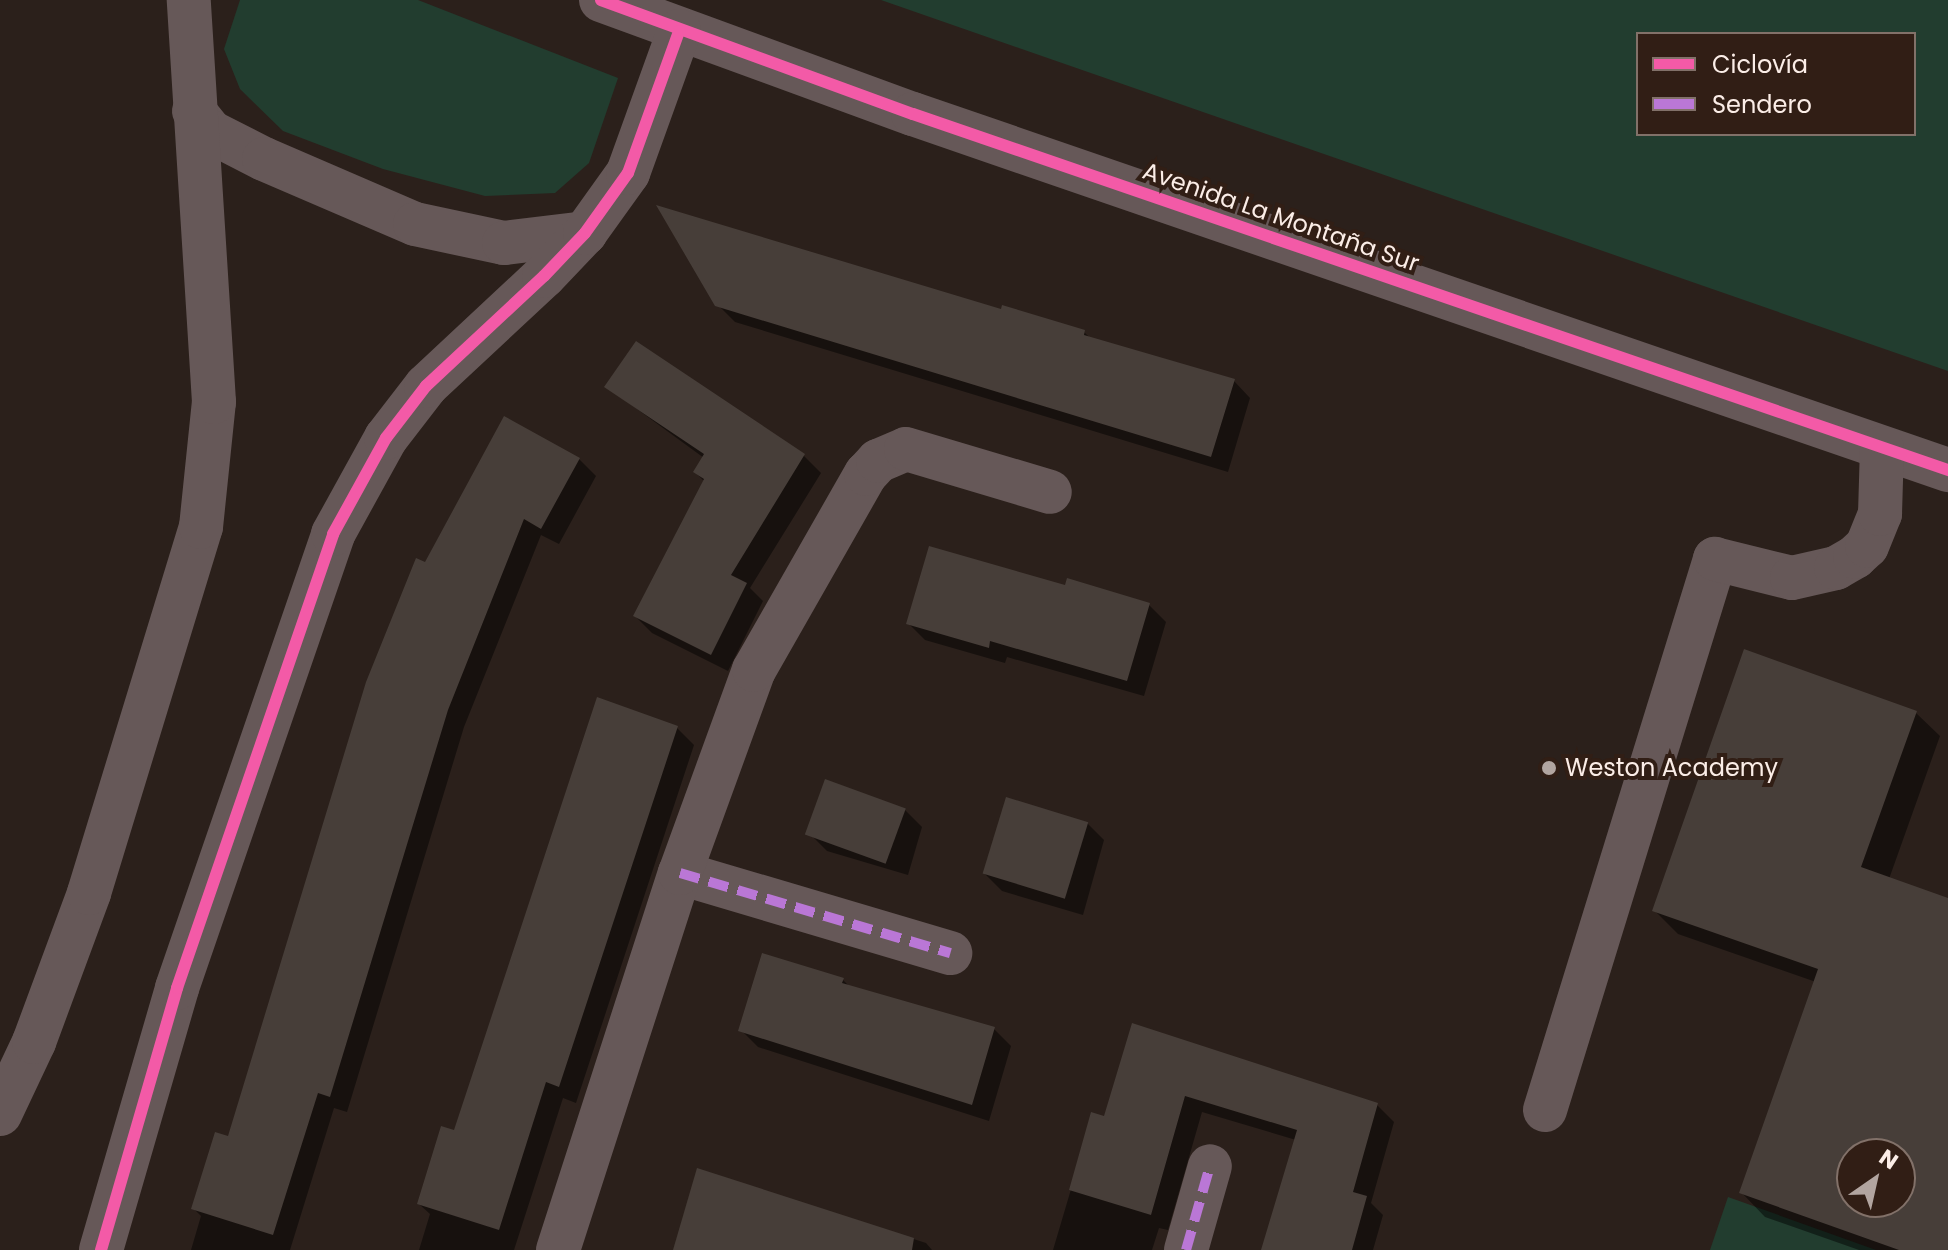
<!DOCTYPE html>
<meta charset="utf-8">
<style>
body{margin:0}
#map{position:relative;width:1948px;height:1250px;overflow:hidden;background:#2b201b;font-family:Poppins,sans-serif}
div>[style]{position:absolute}
[style*='--x']{left:calc(var(--x)*1px);top:calc(var(--y)*1px);width:calc(var(--w)*1px);rotate:calc(var(--a)*1deg)}
.green>*{inset:0;background:#223d2f}
.shadow>*{inset:0;background:#0007}
.building>*{inset:0;background:#473e39;transform-origin:0 0}
.minor>*{height:44px;margin:-22px;padding:0 22px;transform-origin:22px;border-radius:22px;background:#665858}
.quiet>*{height:10px;margin-top:-5px;transform-origin:0;background:repeating-linear-gradient(90deg,#ba77d6 0 20px,transparent 0 30px)}
.cycleway>*{height:12px;margin:-6px;padding:0 6px;transform-origin:6px;border-radius:6px;background:#f35aa7}
.dots>*{width:22px;height:22px;translate:-50% -50%;box-sizing:border-box;border:4px solid #311e15;border-radius:50%}
span{translate:-50% -50%;white-space:nowrap;text-align:center;line-height:1.15;-webkit-text-stroke:8px #311e15;paint-order:stroke}
.street-label{font-size:24px;color:#fbede7}
.poi-label{font-size:24px;color:#fbede7}
.left{translate:0 -50%;text-align:left}
.legend{position:absolute;left:1636px;top:32px;width:280px;height:104px;box-sizing:border-box;background:#311e15;border:2px solid #827169;margin:0;padding:10px 14px;list-style:none;font-size:24px;color:#fbede7}
.legend li{display:flex;align-items:center;gap:16px;height:40px}
.legend b{width:40px;border:2px solid #827169}
.north{position:absolute;left:1836px;top:1138px;width:80px;height:80px;box-sizing:border-box;background:#311e15;border:2px solid #827169;border-radius:50%;rotate:34deg;font-size:22px;font-weight:700;line-height:32px;text-align:center;color:#fbede7}
.north::after{content:'';display:block;margin:auto;width:28px;height:36px;background:#b2a5a0;clip-path:polygon(50% 0,100% 100%,50% 72%,0 100%)}
</style>
<div id="map">
<div class="green">
<div style="clip-path:polygon(240px 0,418px 0,618px 78px,589px 163px,555px 193px,485px 196px,383px 169px,283px 131px,240px 89px,224px 49px)"></div>
<div style="clip-path:polygon(evenodd,881px 0,1948px 0,1948px 371px,881px 0,1914px 34px,1914px 134px,1638px 134px,1638px 34px,1914px 34px)"></div>
<div style="clip-path:polygon(1728px 1197px,1876px 1250px,1710px 1250px)"></div>
</div>
<div class="shadow">
<div style="clip-path:polygon(717px 304px,1003px 311px,1084px 332px,1092px 340px,1234px 381px,1250px 398px,1228px 472px,735px 322px)"></div>
<div style="clip-path:polygon(636px 344px,804px 456px,821px 473px,750px 588px,763px 601px,728px 671px,652px 633px,635px 616px,705px 482px,695px 472px,704px 458px,607px 387px)"></div>
<div style="clip-path:polygon(579px 459px,596px 476px,559px 544px,541px 535px,464px 727px,347px 1112px,334px 1108px,290px 1250px,191px 1250px,201px 1216px,193px 1208px,229px 1138px,426px 564px)"></div>
<div style="clip-path:polygon(1149px 605px,1166px 622px,1144px 696px,1007px 657px,1005px 663px,925px 640px,908px 623px)"></div>
<div style="clip-path:polygon(evenodd,1916px 713px,1940px 736px,1889px 879px,1948px 900px,1948px 1250px,1859px 1250px,1765px 1217px,1742px 1193px,1816px 982px,1678px 934px,1654px 910px,1916px 713px,1852px 1154px,1900px 1154px,1900px 1202px,1852px 1202px,1852px 1154px)"></div>
<div style="clip-path:polygon(677px 728px,694px 745px,576px 1103px,563px 1098px,514px 1250px,419px 1250px,430px 1214px,419px 1204px)"></div>
<div style="clip-path:polygon(905px 810px,922px 827px,908px 875px,827px 851px,810px 834px)"></div>
<div style="clip-path:polygon(1087px 823px,1104px 840px,1083px 915px,1002px 891px,985px 874px)"></div>
<div style="clip-path:polygon(843px 980px,851px 988px,994px 1029px,1011px 1046px,989px 1121px,758px 1047px,741px 1030px)"></div>
<div style="clip-path:polygon(1133px 1025px,1377px 1105px,1394px 1122px,1371px 1203px,1383px 1215px,1373px 1250px,1265px 1250px,1296px 1140px,1202px 1112px,1168px 1230px,1159px 1228px,1152px 1250px,1053px 1250px,1093px 1115px,1105px 1118px)"></div>
<div style="clip-path:polygon(699px 1170px,926px 1243px,932px 1250px,682px 1250px)"></div>
</div>
<div class="building">
<div style="clip-path:polygon(656px 205px,1001px 309px,1002px 305px,1085px 330px,1084px 335px,1235px 379px,1211px 457px,715px 306px)"></div>
<div style="clip-path:polygon(636px 341px,805px 454px,731px 575px,747px 583px,711px 655px,633px 616px,704px 479px,693px 472px,704px 454px,604px 387px)"></div>
<div style="clip-path:polygon(504px 416px,580px 458px,541px 529px,524px 519px,448px 710px,330px 1097px,318px 1093px,273px 1235px,191px 1209px,215px 1132px,228px 1136px,366px 682px,416px 558px,425px 562px)"></div>
<div style="clip-path:polygon(929px 546px,1065px 585px,1067px 578px,1150px 603px,1127px 681px,990px 641px,989px 648px,906px 624px)"></div>
<div style="clip-path:polygon(evenodd,1744px 649px,1917px 711px,1861px 867px,1948px 898px,1948px 1250px,1899px 1250px,1739px 1193px,1818px 969px,1652px 911px,1744px 649px,1852px 1154px,1900px 1154px,1900px 1202px,1852px 1202px,1852px 1154px)"></div>
<div style="clip-path:polygon(597px 697px,678px 726px,559px 1087px,546px 1082px,499px 1230px,417px 1204px,441px 1126px,454px 1130px)"></div>
<div style="left:825px;top:779px;width:86px;height:59px;rotate:20deg"></div>
<div style="left:1006px;top:797px;width:86px;height:80px;rotate:17deg"></div>
<div style="clip-path:polygon(762px 953px,844px 978px,842px 983px,995px 1027px,972px 1105px,738px 1031px)"></div>
<div style="clip-path:polygon(1132px 1023px,1378px 1103px,1353px 1192px,1367px 1196px,1352px 1250px,1261px 1250px,1297px 1130px,1185px 1096px,1151px 1215px,1069px 1190px,1091px 1112px,1104px 1116px)"></div>
<div style="clip-path:polygon(697px 1168px,914px 1238px,912px 1250px,673px 1250px)"></div>
</div>
<div class="minor">
<div style="--x:601;--y:0;--w:332;--a:20.1"></div>
<div style="--x:913;--y:114;--w:1095;--a:18.98"></div>
<div style="--x:194;--y:111;--w:27;--a:51"></div>
<div style="--x:211;--y:132;--w:59;--a:27"></div>
<div style="--x:264;--y:159;--w:164;--a:23.3"></div>
<div style="--x:415;--y:224;--w:91;--a:12.1"></div>
<div style="--x:504;--y:243;--w:82;--a:-7"></div>
<div style="--x:680;--y:873;--w:282;--a:16.5"></div>
<div style="--x:1545;--y:1110;--w:577;--a:-72.85"></div>
<div style="--x:1715;--y:559;--w:79;--a:13.9"></div>
<div style="--x:1792;--y:578;--w:45;--a:-12.8"></div>
<div style="--x:1836;--y:568;--w:22;--a:-30"></div>
<div style="--x:1855;--y:557;--w:16;--a:-43"></div>
<div style="--x:1867;--y:546;--w:35;--a:-68"></div>
<div style="--x:1880;--y:514;--w:66;--a:-88.3"></div>
<div style="--x:0;--y:1114;--w:80;--a:-64.7"></div>
<div style="--x:34;--y:1042;--w:159;--a:-69.7"></div>
<div style="--x:89;--y:893;--w:383;--a:-73"></div>
<div style="--x:201;--y:527;--w:126;--a:-84.1"></div>
<div style="--x:214;--y:402;--w:403;--a:-93.6"></div>
<div style="--x:101;--y:1250;--w:273;--a:-73.8"></div>
<div style="--x:177;--y:988;--w:480;--a:-71"></div>
<div style="--x:333;--y:534;--w:110;--a:-61.1"></div>
<div style="--x:386;--y:438;--w:66;--a:-52.4"></div>
<div style="--x:426;--y:386;--w:161;--a:-43"></div>
<div style="--x:544;--y:276;--w:59;--a:-46.4"></div>
<div style="--x:585;--y:233;--w:74;--a:-54.4"></div>
<div style="--x:628;--y:173;--w:151;--a:-70.2"></div>
<div style="--x:558;--y:1250;--w:396;--a:-72.1"></div>
<div style="--x:680;--y:873;--w:216;--a:-70"></div>
<div style="--x:754;--y:670;--w:226;--a:-60.3"></div>
<div style="--x:866;--y:474;--w:18;--a:-47"></div>
<div style="--x:878;--y:461;--w:30;--a:-23"></div>
<div style="--x:906;--y:449;--w:150;--a:16.6"></div>
<div style="--x:1186;--y:1250;--w:87;--a:-74.1"></div>
</div>
<div class="quiet">
<div style="--x:680;--y:873;--w:282;--a:16.5"></div>
<div style="--x:1186;--y:1250;--w:87;--a:-74.1"></div>
</div>
<div class="cycleway">
<div style="--x:601;--y:0;--w:332;--a:20.1"></div>
<div style="--x:913;--y:114;--w:1095;--a:18.98"></div>
<div style="--x:101;--y:1250;--w:273;--a:-73.8"></div>
<div style="--x:177;--y:988;--w:480;--a:-71"></div>
<div style="--x:333;--y:534;--w:110;--a:-61.1"></div>
<div style="--x:386;--y:438;--w:66;--a:-52.4"></div>
<div style="--x:426;--y:386;--w:161;--a:-43"></div>
<div style="--x:544;--y:276;--w:59;--a:-46.4"></div>
<div style="--x:585;--y:233;--w:74;--a:-54.4"></div>
<div style="--x:628;--y:173;--w:151;--a:-70.2"></div>
</div>
<div class="dots">
<div style="left:1549px;top:768px;background:#b2a5a0"></div>
</div>
<div class="street-label">
<span style="left:1281px;top:217px;rotate:19deg">Avenida La Montaña Sur</span>
</div>
<div class="poi-label">
<span class="left" style="left:1565px;top:768px">Weston Academy</span>
</div>
<ul class="legend">
<li><b style="height:10px;background:#f35aa7"></b>Ciclovía</li>
<li><b style="height:10px;background:#ba77d6"></b>Sendero</li>
</ul>
<div class="north">N</div>
</div>
